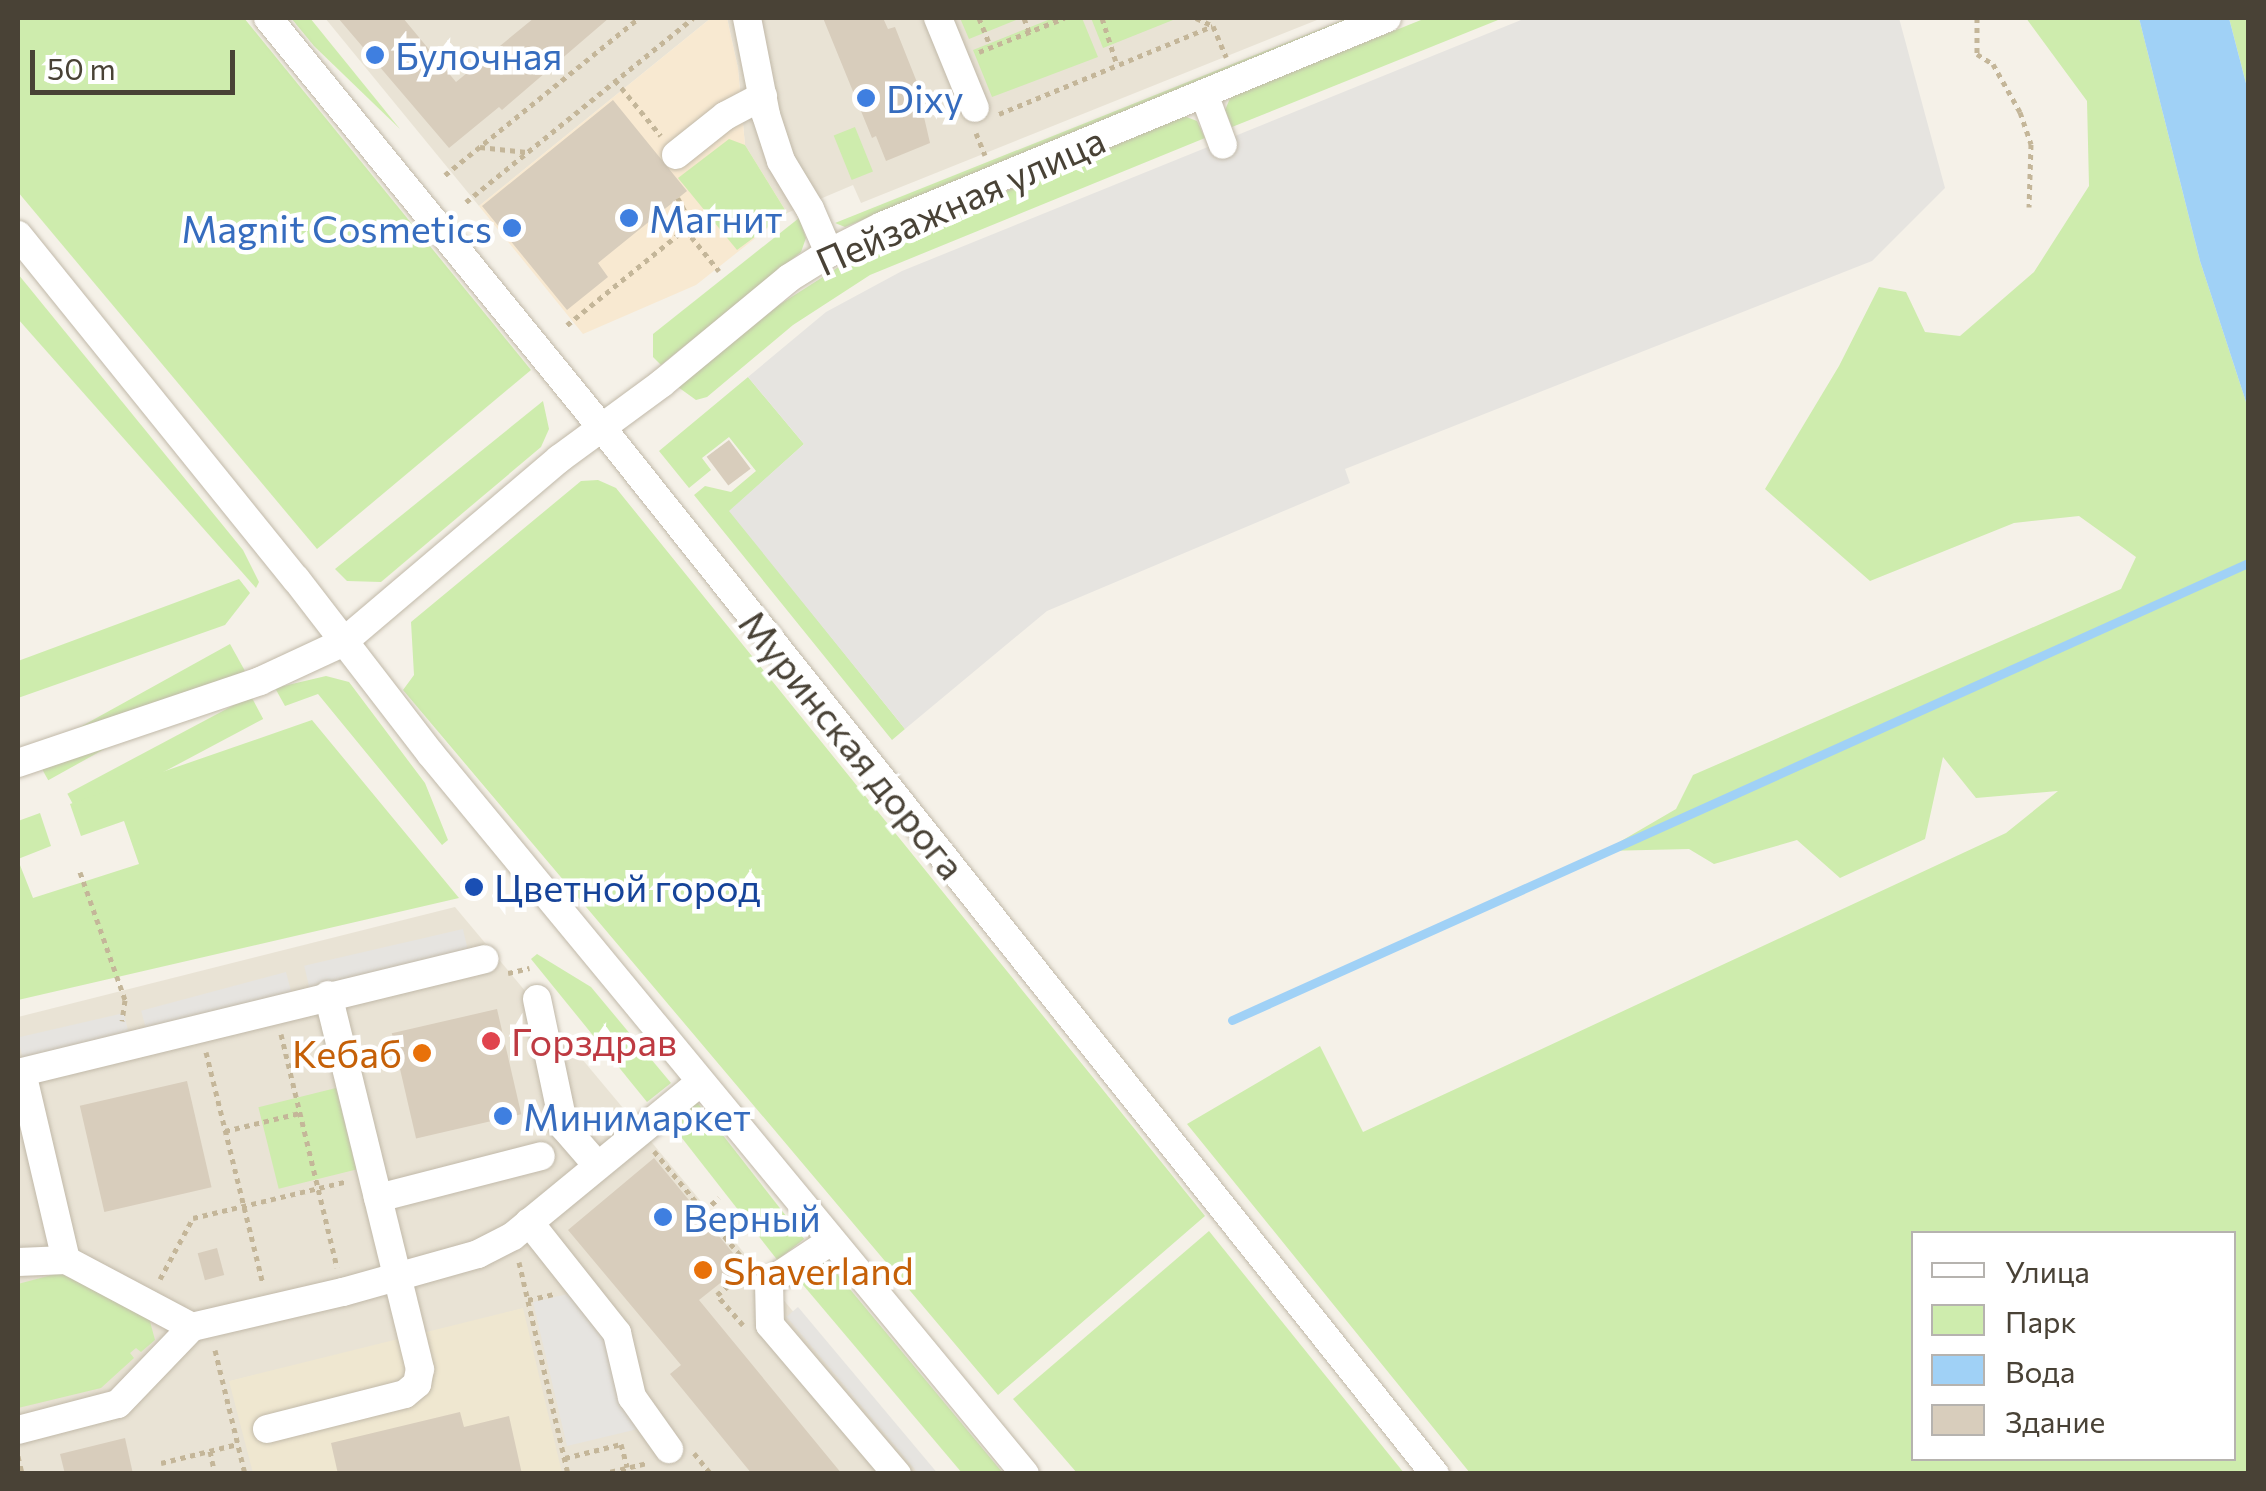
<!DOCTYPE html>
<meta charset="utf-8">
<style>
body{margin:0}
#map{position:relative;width:2266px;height:1491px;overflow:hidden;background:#f5f1e8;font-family:Commissioner,sans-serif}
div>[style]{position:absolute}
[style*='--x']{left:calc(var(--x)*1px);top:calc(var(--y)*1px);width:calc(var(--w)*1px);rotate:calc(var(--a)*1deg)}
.residential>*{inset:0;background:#e9e3d5}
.commercial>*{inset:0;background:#f8e9d1}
.education>*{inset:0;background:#efe7d0}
.green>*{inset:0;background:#ceecad;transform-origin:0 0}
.parking>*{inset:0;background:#e6e4e0;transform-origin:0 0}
.water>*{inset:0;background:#a0d1f6}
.stream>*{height:9px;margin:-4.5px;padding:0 4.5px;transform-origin:4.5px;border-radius:4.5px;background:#a0d1f6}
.building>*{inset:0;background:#d8cdbc;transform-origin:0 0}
.path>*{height:5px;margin-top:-2.5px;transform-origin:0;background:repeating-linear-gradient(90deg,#c4b699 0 5px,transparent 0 10px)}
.roads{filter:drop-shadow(0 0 2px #c1b9a9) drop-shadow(0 0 2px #c1b9a9)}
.minor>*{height:28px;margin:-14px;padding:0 14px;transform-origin:14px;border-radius:14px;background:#fff}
.dots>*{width:28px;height:28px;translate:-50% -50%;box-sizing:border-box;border:5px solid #fff;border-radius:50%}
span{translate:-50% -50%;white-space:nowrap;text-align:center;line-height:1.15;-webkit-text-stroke:9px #fff;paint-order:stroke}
.shop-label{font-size:38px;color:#366cbe}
.left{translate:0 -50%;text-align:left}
.right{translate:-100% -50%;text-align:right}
.street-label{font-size:38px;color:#494236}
.transit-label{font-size:38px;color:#164399}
.health-label{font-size:38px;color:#be3a42}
.food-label{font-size:38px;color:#c56008}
.frame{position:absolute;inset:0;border:20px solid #494236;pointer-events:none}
.legend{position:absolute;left:1911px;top:1231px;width:325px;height:230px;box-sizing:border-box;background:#fff;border:2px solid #b6b3af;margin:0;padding:12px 18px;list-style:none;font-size:30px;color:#494236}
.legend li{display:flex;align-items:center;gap:20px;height:50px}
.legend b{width:50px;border:2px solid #b6b3af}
.scale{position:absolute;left:30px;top:50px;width:205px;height:45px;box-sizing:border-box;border:5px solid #494236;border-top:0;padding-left:12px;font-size:30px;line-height:35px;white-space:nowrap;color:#494236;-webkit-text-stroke:8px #fff;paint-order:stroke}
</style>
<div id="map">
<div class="residential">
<div style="clip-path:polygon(325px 18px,711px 18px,479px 206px)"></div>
<div style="clip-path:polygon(727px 18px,1322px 18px,861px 203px,853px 185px,787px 213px,745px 145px,738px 68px)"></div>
<div style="clip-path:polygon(455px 907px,928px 1473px,18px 1473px,18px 1017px)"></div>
</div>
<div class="commercial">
<div style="clip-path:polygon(711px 18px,727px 18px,738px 68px,745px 145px,787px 213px,696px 285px,583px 334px,479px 206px)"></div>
</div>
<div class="education">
<div style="clip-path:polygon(523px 1308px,562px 1473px,253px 1473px,229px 1381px)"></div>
</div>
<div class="green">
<div style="clip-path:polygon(18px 18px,244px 18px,531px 370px,317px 549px,18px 192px)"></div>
<div style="clip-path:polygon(291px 18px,310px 18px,400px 129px,314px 46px)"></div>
<div style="clip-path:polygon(960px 18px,1021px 18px,969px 39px)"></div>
<div style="clip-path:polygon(1053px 18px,1082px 18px,1098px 57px,992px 97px,973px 50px)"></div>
<div style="clip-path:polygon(1091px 18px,1178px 18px,1103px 48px)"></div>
<div style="clip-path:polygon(1348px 18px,1353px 18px,845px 227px,835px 223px)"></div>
<div style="clip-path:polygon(1426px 18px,1503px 18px,1232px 127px,1225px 110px,1231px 96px)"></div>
<div style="clip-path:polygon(evenodd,2026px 18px,2139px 18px,2200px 261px,2248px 408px,2248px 1473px,1470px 1473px,1187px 1124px,1320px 1046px,1363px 1132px,2006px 833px,2058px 791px,1976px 798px,1943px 757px,1925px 839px,1840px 878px,1797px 840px,1714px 864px,1689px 849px,1604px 851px,1676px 809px,1693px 775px,2121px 589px,2136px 557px,2079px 516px,2014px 523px,1870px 581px,1765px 489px,1839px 366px,1879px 287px,1906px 292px,1925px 332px,1960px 336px,2034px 272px,2089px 186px,2087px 101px,2026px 18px,1914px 1234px,2234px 1234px,2234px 1458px,1914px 1458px,1914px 1234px)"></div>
<div style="clip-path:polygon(2229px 18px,2248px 18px,2248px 91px)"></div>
<div style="clip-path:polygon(1184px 116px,1197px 121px,1205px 138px,870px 275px,793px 325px,707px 397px,696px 400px,678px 387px,779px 305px,862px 252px)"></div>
<div style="left:855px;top:127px;width:48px;height:23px;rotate:68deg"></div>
<div style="clip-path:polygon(729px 139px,745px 145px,787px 213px,737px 250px,678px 178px)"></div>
<div style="clip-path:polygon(799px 218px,806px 238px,801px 252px,661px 365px,653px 357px,653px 334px)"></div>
<div style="clip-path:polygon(18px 274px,243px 550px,259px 582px,256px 588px,18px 319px)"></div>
<div style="clip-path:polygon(748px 377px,804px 444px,730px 511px,905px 729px,892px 740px,694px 495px,705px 486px,731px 492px,756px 471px,729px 437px,702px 458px,711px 470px,689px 488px,659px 451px)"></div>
<div style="clip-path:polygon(543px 401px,549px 429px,541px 447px,381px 582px,347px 581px,335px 569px)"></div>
<div style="clip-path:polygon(598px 480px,616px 488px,1205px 1216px,998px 1395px,403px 690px,414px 675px,411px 622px,581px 481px)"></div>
<div style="clip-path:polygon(239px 579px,250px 593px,225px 625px,18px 698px,18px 661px)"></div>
<div style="left:230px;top:644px;width:31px;height:225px;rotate:61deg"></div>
<div style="clip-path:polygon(326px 676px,349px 682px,425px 783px,448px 840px,442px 845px,318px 694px,285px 706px,275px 688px)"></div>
<div style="left:251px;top:696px;width:26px;height:208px;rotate:62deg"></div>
<div style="clip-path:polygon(312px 720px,459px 898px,18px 1000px,18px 860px,33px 898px,139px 864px,124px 821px,81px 836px,70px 804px)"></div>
<div style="clip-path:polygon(40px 813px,51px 846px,18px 859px,18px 821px)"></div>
<div style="clip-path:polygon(537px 954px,591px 987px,671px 1083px,647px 1102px,531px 959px)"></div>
<div style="left:336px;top:1088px;width:84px;height:80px;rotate:76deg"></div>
<div style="left:697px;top:1102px;width:174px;height:34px;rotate:52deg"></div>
<div style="clip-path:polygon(1209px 1231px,1404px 1473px,1077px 1473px,1013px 1399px)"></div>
<div style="clip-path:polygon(824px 1258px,1003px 1473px,962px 1473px,798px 1279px)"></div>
<div style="clip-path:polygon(59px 1273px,148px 1314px,155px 1340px,141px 1352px,136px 1348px,130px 1353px,134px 1358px,101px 1388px,18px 1408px,18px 1284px)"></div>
</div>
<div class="parking">
<div style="clip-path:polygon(1526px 18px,1899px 18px,1945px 188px,1872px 261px,1345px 469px,1350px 483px,1047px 611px,905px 729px,729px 511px,804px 444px,748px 377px,826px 312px,902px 271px)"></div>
<div style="left:463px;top:929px;width:23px;height:163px;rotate:77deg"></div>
<div style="left:286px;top:972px;width:23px;height:150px;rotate:75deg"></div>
<div style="left:124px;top:1013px;width:23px;height:109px;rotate:77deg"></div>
<div style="clip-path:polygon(572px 1293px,610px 1341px,621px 1406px,638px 1429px,567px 1446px,533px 1302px)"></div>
<div style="left:798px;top:1307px;width:217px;height:15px;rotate:50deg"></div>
</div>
<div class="water">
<div style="clip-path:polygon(2139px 18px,2229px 18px,2248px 91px,2248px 408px,2200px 261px)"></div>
</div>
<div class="stream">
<div style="--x:1232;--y:1020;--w:1114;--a:-24.22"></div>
</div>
<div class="building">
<div style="clip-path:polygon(338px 18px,403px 18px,456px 82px,534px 18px,609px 18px,502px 110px,499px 107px,449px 148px)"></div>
<div style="clip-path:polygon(823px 18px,883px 18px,888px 29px,895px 27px,930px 115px,924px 117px,930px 143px,886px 161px,876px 136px,872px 138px)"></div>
<div style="clip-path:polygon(613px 100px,687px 191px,598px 263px,608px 277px,567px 310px,482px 206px)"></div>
<div style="left:729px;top:440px;width:36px;height:28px;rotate:53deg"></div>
<div style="left:497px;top:1009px;width:108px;height:108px;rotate:77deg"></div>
<div style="left:187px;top:1081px;width:109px;height:110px;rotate:77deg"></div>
<div style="clip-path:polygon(654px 1158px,743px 1265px,699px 1300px,842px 1474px,752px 1474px,670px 1374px,681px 1365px,568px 1230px)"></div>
<div style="left:217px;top:1248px;width:28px;height:20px;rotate:75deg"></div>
<div style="clip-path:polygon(460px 1412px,464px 1427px,509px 1416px,522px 1474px,338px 1474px,331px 1443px)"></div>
<div style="clip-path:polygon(125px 1438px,133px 1474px,65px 1474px,60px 1454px)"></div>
</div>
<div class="path">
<div style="--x:979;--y:18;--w:31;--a:68"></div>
<div style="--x:1024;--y:18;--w:15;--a:70"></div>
<div style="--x:1102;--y:18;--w:49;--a:72.3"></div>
<div style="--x:1196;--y:18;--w:19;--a:25"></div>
<div style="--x:1213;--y:26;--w:34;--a:67"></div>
<div style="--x:1977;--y:18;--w:36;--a:90"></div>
<div style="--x:1977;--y:54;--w:19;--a:32"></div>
<div style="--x:1993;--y:64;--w:55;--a:60.6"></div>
<div style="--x:2020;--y:112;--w:34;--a:71"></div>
<div style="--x:2031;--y:144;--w:63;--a:91.8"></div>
<div style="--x:979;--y:52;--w:92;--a:-21.8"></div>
<div style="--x:615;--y:80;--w:72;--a:50.6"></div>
<div style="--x:999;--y:114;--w:231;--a:-22.4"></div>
<div style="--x:976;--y:133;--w:24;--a:68"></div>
<div style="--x:480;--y:147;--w:47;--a:6.1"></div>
<div style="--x:445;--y:175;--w:250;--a:-39"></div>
<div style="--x:466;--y:202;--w:292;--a:-39"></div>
<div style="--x:685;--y:229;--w:54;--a:51"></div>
<div style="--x:567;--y:325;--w:152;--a:-39.1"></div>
<div style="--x:685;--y:229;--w:11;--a:-68"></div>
<div style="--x:689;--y:219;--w:24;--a:-118"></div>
<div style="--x:80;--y:872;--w:136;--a:70.6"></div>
<div style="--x:125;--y:1000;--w:21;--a:98"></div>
<div style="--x:508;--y:973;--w:22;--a:-13"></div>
<div style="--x:281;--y:1034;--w:240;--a:76.5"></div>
<div style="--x:206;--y:1052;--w:239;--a:76.2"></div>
<div style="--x:225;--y:1131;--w:77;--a:-13.5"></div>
<div style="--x:654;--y:1151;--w:149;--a:50.4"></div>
<div style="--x:704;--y:1211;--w:20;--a:-41"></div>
<div style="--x:519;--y:1262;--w:218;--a:77"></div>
<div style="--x:160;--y:1279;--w:69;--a:-61.6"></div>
<div style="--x:193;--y:1218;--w:159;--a:-13.4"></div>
<div style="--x:528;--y:1300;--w:27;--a:-13"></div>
<div style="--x:743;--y:1325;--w:40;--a:-131"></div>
<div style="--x:717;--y:1295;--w:35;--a:-39"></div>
<div style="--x:215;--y:1350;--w:128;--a:76.4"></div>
<div style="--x:210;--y:1451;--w:24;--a:78"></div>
<div style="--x:694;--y:1453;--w:27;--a:51"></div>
<div style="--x:18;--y:1456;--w:18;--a:77"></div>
<div style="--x:565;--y:1458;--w:58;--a:-14"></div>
<div style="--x:621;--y:1444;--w:24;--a:75"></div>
<div style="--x:161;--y:1463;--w:79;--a:-13.9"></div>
<div style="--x:601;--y:1474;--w:47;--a:-13.4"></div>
</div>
<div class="roads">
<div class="minor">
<div style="--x:268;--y:18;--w:529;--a:50.83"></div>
<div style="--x:602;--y:428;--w:1337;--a:51.47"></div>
<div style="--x:747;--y:18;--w:99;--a:78.9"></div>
<div style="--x:766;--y:115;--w:48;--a:71.9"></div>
<div style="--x:781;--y:161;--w:56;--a:58.9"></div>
<div style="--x:810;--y:209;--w:48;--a:66.6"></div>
<div style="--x:938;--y:18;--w:97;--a:67.7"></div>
<div style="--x:1204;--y:94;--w:54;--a:69.6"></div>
<div style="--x:676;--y:155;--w:63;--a:-38.5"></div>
<div style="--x:725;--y:116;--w:43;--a:-27.8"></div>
<div style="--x:18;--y:235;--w:442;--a:51.1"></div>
<div style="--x:296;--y:579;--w:220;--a:52.4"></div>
<div style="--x:430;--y:753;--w:935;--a:50.47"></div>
<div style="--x:18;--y:763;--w:256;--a:-18.7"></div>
<div style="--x:260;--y:681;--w:90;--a:-24.9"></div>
<div style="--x:342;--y:643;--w:285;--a:-40.3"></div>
<div style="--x:559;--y:459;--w:127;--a:-36.3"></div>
<div style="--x:661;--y:384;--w:166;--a:-39.6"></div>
<div style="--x:789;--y:278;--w:47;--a:-32"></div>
<div style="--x:829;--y:253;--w:59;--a:-27"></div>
<div style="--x:882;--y:226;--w:546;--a:-22.39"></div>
<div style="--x:537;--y:999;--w:131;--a:78.1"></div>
<div style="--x:564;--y:1127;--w:50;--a:49"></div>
<div style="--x:378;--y:1198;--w:168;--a:-14.4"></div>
<div style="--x:529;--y:1222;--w:142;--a:51.6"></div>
<div style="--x:617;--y:1333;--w:66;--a:76.8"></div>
<div style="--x:632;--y:1397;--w:64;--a:54.6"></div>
<div style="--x:831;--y:1241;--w:74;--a:146.5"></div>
<div style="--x:769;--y:1282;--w:43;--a:88.7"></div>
<div style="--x:770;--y:1325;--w:196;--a:49.6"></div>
<div style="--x:66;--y:1260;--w:193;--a:-103.2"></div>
<div style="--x:22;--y:1072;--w:476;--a:-13.7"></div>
<div style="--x:18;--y:1262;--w:48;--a:-2.4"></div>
<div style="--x:66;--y:1260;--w:143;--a:28"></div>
<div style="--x:192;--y:1327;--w:155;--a:-13.1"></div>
<div style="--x:343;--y:1292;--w:140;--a:-15.7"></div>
<div style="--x:478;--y:1254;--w:39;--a:-27"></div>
<div style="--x:513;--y:1236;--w:241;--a:-39.4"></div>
<div style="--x:267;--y:1429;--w:142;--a:-14.2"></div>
<div style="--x:405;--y:1394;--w:16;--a:-40"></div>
<div style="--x:417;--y:1384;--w:15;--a:-79"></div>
<div style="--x:420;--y:1369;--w:385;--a:-103.8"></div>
<div style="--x:18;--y:1430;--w:103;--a:-14.6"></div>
<div style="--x:118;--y:1404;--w:107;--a:-46.1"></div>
</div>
</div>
<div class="dots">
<div style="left:375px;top:55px;background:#3f7fe0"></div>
<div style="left:866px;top:98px;background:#3f7fe0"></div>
<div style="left:629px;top:218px;background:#3f7fe0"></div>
<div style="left:512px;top:228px;background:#3f7fe0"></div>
<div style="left:474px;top:887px;background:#1a4fb4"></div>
<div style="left:491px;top:1041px;background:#e0444e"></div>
<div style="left:422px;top:1053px;background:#e8710a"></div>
<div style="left:503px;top:1116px;background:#3f7fe0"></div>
<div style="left:663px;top:1217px;background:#3f7fe0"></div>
<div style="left:703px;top:1270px;background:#e8710a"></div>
</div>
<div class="shop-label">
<span class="left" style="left:395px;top:55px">Булочная</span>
<span class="left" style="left:886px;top:98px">Dixy</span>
<span class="left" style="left:649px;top:218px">Магнит</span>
<span class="right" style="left:492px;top:228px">Magnit Cosmetics</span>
<span class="left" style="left:523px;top:1116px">Минимаркет</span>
<span class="left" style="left:683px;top:1217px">Верный</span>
</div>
<div class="street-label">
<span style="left:960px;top:200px;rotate:-24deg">Пейзажная улица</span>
<span style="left:853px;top:744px;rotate:51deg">Муринская дорога</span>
</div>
<div class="transit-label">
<span class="left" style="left:494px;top:887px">Цветной город</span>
</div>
<div class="health-label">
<span class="left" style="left:511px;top:1041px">Горздрав</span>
</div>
<div class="food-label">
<span class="right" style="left:402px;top:1053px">Кебаб</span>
<span class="left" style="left:723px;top:1270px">Shaverland</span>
</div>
<div class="frame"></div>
<ul class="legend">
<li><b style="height:12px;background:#fff"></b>Улица</li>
<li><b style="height:28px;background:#ceecad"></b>Парк</li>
<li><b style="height:28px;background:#a0d1f6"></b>Вода</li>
<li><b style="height:28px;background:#d8cdbc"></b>Здание</li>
</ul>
<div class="scale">50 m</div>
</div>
